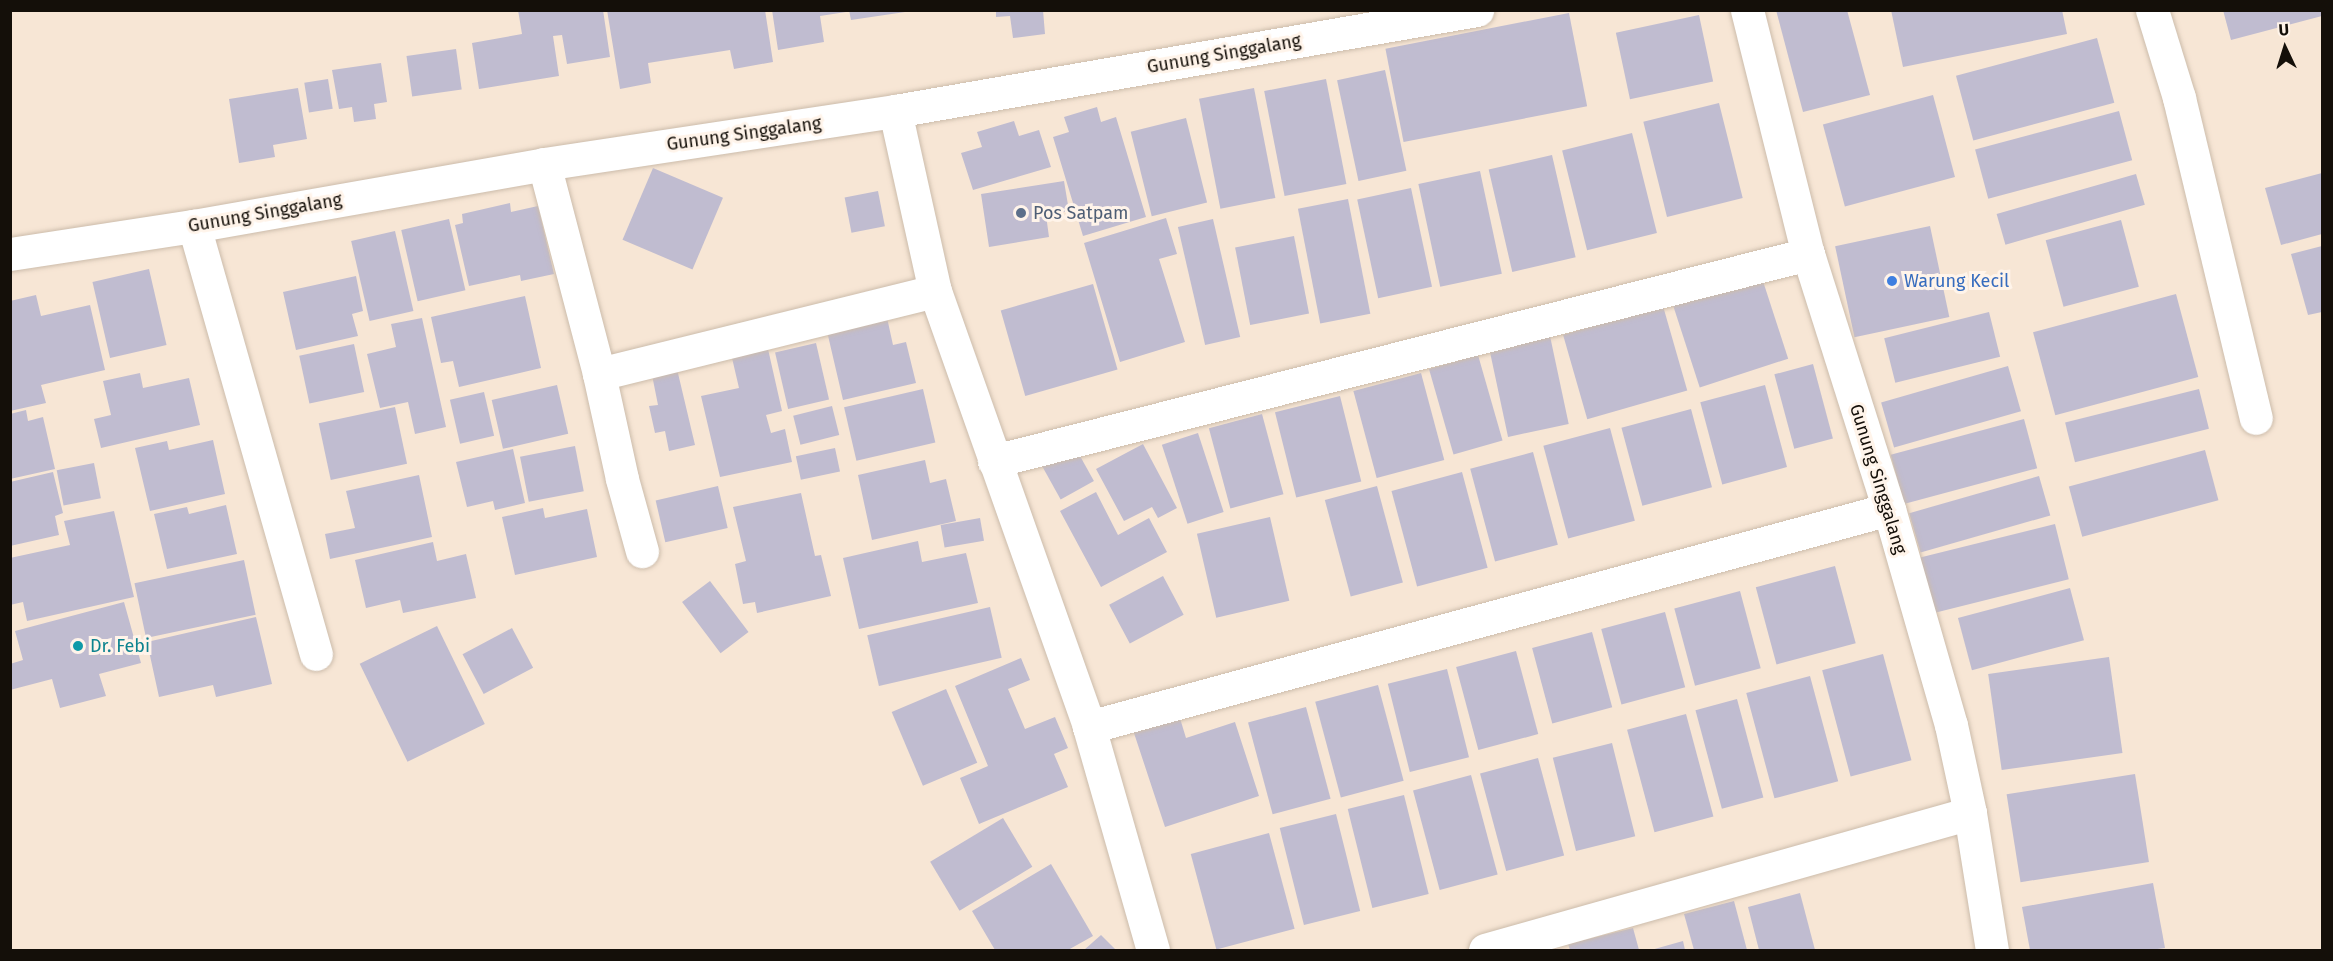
<!DOCTYPE html>
<style>
body{margin:0}
#map{position:relative;width:2333px;height:961px;overflow:hidden;background:#f7e6d5;font-family:"Fira Sans",sans-serif}
div>[style]{position:absolute}
[style*='--x']{left:calc(var(--x)*1px);top:calc(var(--y)*1px);width:calc(var(--w)*1px);rotate:calc(var(--a)*1deg)}
.building>*{inset:0;background:#c0bcd0;transform-origin:0 0}
.roads{filter:drop-shadow(0 0 2px #ccbcab) drop-shadow(0 0 2px #ccbcab)}
.minor>*{height:33px;margin:-16.5px;padding:0 16.5px;transform-origin:16.5px;border-radius:16.5px;background:#fff}
.dots>*{width:16px;height:16px;translate:-50% -50%;box-sizing:border-box;border:3px solid #fff4ea;border-radius:50%}
span{translate:-50% -50%;white-space:nowrap;text-align:center;line-height:1.15;-webkit-text-stroke:6px #fff4ea;paint-order:stroke}
.street-label{font-size:18px;color:#140f09}
.service-label{font-size:18px;color:#4e5e75}
.left{translate:0 -50%;text-align:left}
.shop-label{font-size:18px;color:#366cbe}
.culture-label{font-size:18px;color:#0d838f}
.frame{position:absolute;inset:0;border:12px solid #140f09;pointer-events:none}
.north{position:absolute;left:2255px;top:18px;width:60px;height:60px;-webkit-text-stroke:4px #fff4ea;paint-order:stroke;rotate:356deg;font-size:16px;font-weight:700;line-height:24px;text-align:center;color:#140f09}
.north::after{content:'';display:block;margin:auto;width:21px;height:27px;background:#140f09;clip-path:polygon(50% 0,100% 100%,50% 72%,0 100%)}
</style>
<div id="map">
<div class="building">
<div style="clip-path:polygon(518px 10px,603px 10px,610px 57px,567px 64px,562px 35px,553px 36px,559px 76px,479px 89px,472px 43px,522px 34px)"></div>
<div style="clip-path:polygon(607px 10px,765px 10px,773px 62px,734px 69px,730px 50px,648px 63px,651px 83px,620px 89px)"></div>
<div style="clip-path:polygon(772px 10px,846px 10px,846px 12px,820px 16px,824px 42px,778px 50px)"></div>
<div style="clip-path:polygon(849px 10px,905px 10px,905px 12px,851px 20px)"></div>
<div style="clip-path:polygon(996px 10px,1043px 10px,1045px 34px,1013px 38px,1010px 16px,996px 17px)"></div>
<div style="clip-path:polygon(1776px 10px,1847px 10px,1870px 95px,1803px 112px)"></div>
<div style="clip-path:polygon(1891px 10px,2062px 10px,2067px 34px,1903px 67px)"></div>
<div style="clip-path:polygon(2223px 10px,2322px 10px,2322px 16px,2231px 40px)"></div>
<div style="left:1569px;top:13px;width:95px;height:187px;rotate:79deg"></div>
<div style="left:1699px;top:15px;width:68px;height:85px;rotate:78deg"></div>
<div style="left:2097px;top:38px;width:67px;height:146px;rotate:75deg"></div>
<div style="left:456px;top:49px;width:41px;height:50px;rotate:82deg"></div>
<div style="clip-path:polygon(381px 63px,387px 102px,374px 104px,376px 119px,354px 122px,352px 107px,339px 109px,332px 70px)"></div>
<div style="left:1385px;top:70px;width:103px;height:49px;rotate:78deg"></div>
<div style="left:328px;top:79px;width:30px;height:24px;rotate:81deg"></div>
<div style="left:1326px;top:79px;width:107px;height:63px;rotate:79deg"></div>
<div style="clip-path:polygon(298px 88px,307px 139px,273px 145px,275px 157px,239px 163px,229px 99px)"></div>
<div style="left:1254px;top:88px;width:112px;height:56px;rotate:79deg"></div>
<div style="left:1933px;top:95px;width:85px;height:114px;rotate:75deg"></div>
<div style="left:1719px;top:103px;width:98px;height:78px;rotate:76deg"></div>
<div style="clip-path:polygon(1097px 107px,1101px 122px,1116px 117px,1146px 217px,1083px 236px,1053px 137px,1069px 132px,1064px 117px)"></div>
<div style="left:2119px;top:111px;width:51px;height:149px;rotate:75deg"></div>
<div style="left:1186px;top:118px;width:87px;height:57px;rotate:76deg"></div>
<div style="clip-path:polygon(1014px 121px,1019px 136px,1039px 130px,1051px 167px,973px 190px,961px 153px,982px 147px,977px 132px)"></div>
<div style="left:1632px;top:133px;width:103px;height:72px;rotate:76deg"></div>
<div style="left:1552px;top:155px;width:105px;height:65px;rotate:77deg"></div>
<div style="left:653px;top:168px;width:76px;height:78px;rotate:23deg"></div>
<div style="left:1480px;top:171px;width:105px;height:63px;rotate:78deg"></div>
<div style="clip-path:polygon(2322px 173px,2322px 234px,2281px 245px,2265px 188px)"></div>
<div style="left:2136px;top:174px;width:32px;height:145px;rotate:74deg"></div>
<div style="clip-path:polygon(1064px 181px,1069px 211px,1046px 215px,1049px 237px,989px 247px,981px 194px)"></div>
<div style="left:1411px;top:188px;width:101px;height:55px;rotate:78deg"></div>
<div style="left:878px;top:191px;width:36px;height:34px;rotate:79deg"></div>
<div style="left:1348px;top:199px;width:117px;height:51px;rotate:79deg"></div>
<div style="clip-path:polygon(510px 203px,511px 212px,538px 206px,554px 274px,521px 281px,520px 275px,469px 286px,455px 225px,463px 223px,462px 214px)"></div>
<div style="clip-path:polygon(1166px 218px,1177px 254px,1159px 259px,1185px 342px,1120px 362px,1084px 243px)"></div>
<div style="left:449px;top:219px;width:73px;height:49px;rotate:77deg"></div>
<div style="left:1213px;top:219px;width:121px;height:36px;rotate:77deg"></div>
<div style="left:2121px;top:220px;width:69px;height:78px;rotate:75deg"></div>
<div style="left:1930px;top:226px;width:93px;height:97px;rotate:78deg"></div>
<div style="left:395px;top:231px;width:82px;height:45px;rotate:77deg"></div>
<div style="left:1294px;top:236px;width:79px;height:60px;rotate:79deg"></div>
<div style="clip-path:polygon(2322px 246px,2322px 312px,2308px 315px,2291px 254px)"></div>
<div style="left:149px;top:269px;width:78px;height:58px;rotate:77deg"></div>
<div style="left:1761px;top:275px;width:88px;height:93px;rotate:72deg"></div>
<div style="clip-path:polygon(356px 276px,363px 311px,352px 314px,358px 336px,296px 350px,283px 292px)"></div>
<div style="left:1093px;top:284px;width:89px;height:96px;rotate:74deg"></div>
<div style="left:2176px;top:294px;width:86px;height:148px;rotate:75deg"></div>
<div style="clip-path:polygon(36px 295px,41px 316px,90px 305px,105px 370px,41px 385px,46px 403px,10px 411px,10px 301px)"></div>
<div style="clip-path:polygon(525px 296px,541px 368px,459px 387px,453px 361px,441px 363px,431px 317px)"></div>
<div style="left:1663px;top:306px;width:88px;height:104px;rotate:74deg"></div>
<div style="left:1989px;top:312px;width:46px;height:108px;rotate:76deg"></div>
<div style="clip-path:polygon(886px 313px,893px 345px,906px 342px,916px 383px,843px 400px,826px 327px)"></div>
<div style="clip-path:polygon(422px 318px,446px 427px,415px 434px,408px 402px,380px 408px,367px 354px,396px 347px,391px 324px)"></div>
<div style="left:1550px;top:336px;width:90px;height:62px;rotate:78deg"></div>
<div style="left:816px;top:343px;width:58px;height:42px;rotate:77deg"></div>
<div style="left:354px;top:344px;width:49px;height:56px;rotate:78deg"></div>
<div style="clip-path:polygon(768px 349px,782px 411px,766px 415px,771px 433px,785px 429px,792px 462px,720px 477px,701px 396px,739px 388px,732px 358px)"></div>
<div style="left:1478px;top:355px;width:89px;height:51px;rotate:74deg"></div>
<div style="left:1813px;top:364px;width:77px;height:40px;rotate:75deg"></div>
<div style="left:2008px;top:366px;width:47px;height:132px;rotate:74deg"></div>
<div style="clip-path:polygon(677px 369px,695px 445px,669px 451px,665px 431px,655px 433px,649px 406px,658px 405px,652px 375px)"></div>
<div style="clip-path:polygon(140px 373px,143px 388px,189px 378px,200px 425px,101px 448px,94px 419px,111px 415px,103px 381px)"></div>
<div style="left:1421px;top:373px;width:90px;height:70px;rotate:75deg"></div>
<div style="left:557px;top:385px;width:50px;height:67px;rotate:77deg"></div>
<div style="left:1765px;top:385px;width:85px;height:67px;rotate:75deg"></div>
<div style="left:923px;top:389px;width:55px;height:81px;rotate:77deg"></div>
<div style="left:2199px;top:389px;width:41px;height:138px;rotate:76deg"></div>
<div style="left:484px;top:392px;width:45px;height:35px;rotate:77deg"></div>
<div style="left:1340px;top:396px;width:88px;height:67px;rotate:76deg"></div>
<div style="left:832px;top:406px;width:30px;height:40px;rotate:76deg"></div>
<div style="left:395px;top:407px;width:58px;height:78px;rotate:78deg"></div>
<div style="left:1691px;top:409px;width:81px;height:72px;rotate:75deg"></div>
<div style="clip-path:polygon(26px 410px,28px 421px,43px 417px,55px 469px,10px 479px,10px 414px)"></div>
<div style="left:1262px;top:414px;width:83px;height:55px;rotate:75deg"></div>
<div style="left:2024px;top:419px;width:51px;height:138px;rotate:75deg"></div>
<div style="left:1610px;top:428px;width:96px;height:69px;rotate:75deg"></div>
<div style="left:1198px;top:433px;width:83px;height:38px;rotate:72deg"></div>
<div style="clip-path:polygon(213px 440px,225px 494px,150px 511px,135px 448px,167px 441px,169px 450px)"></div>
<div style="clip-path:polygon(1143px 444px,1177px 508px,1158px 518px,1152px 507px,1124px 521px,1096px 469px)"></div>
<div style="left:575px;top:446px;width:46px;height:56px;rotate:79deg"></div>
<div style="left:1075px;top:447px;width:39px;height:38px;rotate:61deg"></div>
<div style="left:835px;top:448px;width:24px;height:40px;rotate:78deg"></div>
<div style="clip-path:polygon(513px 449px,525px 503px,495px 510px,493px 501px,467px 507px,456px 462px)"></div>
<div style="left:2205px;top:450px;width:52px;height:141px;rotate:75deg"></div>
<div style="left:1533px;top:452px;width:96px;height:65px;rotate:75deg"></div>
<div style="clip-path:polygon(925px 460px,930px 483px,946px 479px,956px 521px,872px 540px,858px 475px)"></div>
<div style="left:94px;top:463px;width:36px;height:38px;rotate:79deg"></div>
<div style="clip-path:polygon(53px 472px,63px 513px,55px 516px,59px 535px,10px 546px,10px 482px)"></div>
<div style="left:1462px;top:472px;width:99px;height:73px;rotate:75deg"></div>
<div style="clip-path:polygon(419px 475px,432px 537px,330px 559px,325px 534px,355px 528px,346px 491px)"></div>
<div style="left:2039px;top:476px;width:41px;height:135px;rotate:74deg"></div>
<div style="left:718px;top:486px;width:43px;height:64px;rotate:77deg"></div>
<div style="left:1377px;top:486px;width:100px;height:54px;rotate:75deg"></div>
<div style="clip-path:polygon(1096px 492px,1118px 535px,1149px 518px,1167px 552px,1101px 587px,1060px 511px)"></div>
<div style="clip-path:polygon(801px 493px,815px 556px,821px 555px,831px 596px,757px 613px,755px 602px,743px 604px,735px 564px,746px 561px,733px 507px)"></div>
<div style="clip-path:polygon(226px 505px,237px 554px,167px 569px,154px 514px,187px 507px,189px 514px)"></div>
<div style="clip-path:polygon(543px 508px,545px 518px,587px 509px,597px 557px,515px 575px,502px 517px)"></div>
<div style="clip-path:polygon(114px 511px,134px 597px,27px 621px,23px 602px,10px 605px,10px 558px,70px 545px,64px 521px)"></div>
<div style="left:1270px;top:517px;width:86px;height:75px;rotate:77deg"></div>
<div style="left:980px;top:518px;width:23px;height:40px;rotate:80deg"></div>
<div style="left:2055px;top:524px;width:57px;height:141px;rotate:76deg"></div>
<div style="clip-path:polygon(918px 541px,922px 562px,966px 553px,978px 603px,859px 629px,843px 558px)"></div>
<div style="clip-path:polygon(433px 542px,437px 561px,466px 554px,476px 598px,403px 613px,400px 600px,366px 608px,355px 560px)"></div>
<div style="left:244px;top:560px;width:56px;height:112px;rotate:78deg"></div>
<div style="left:1835px;top:566px;width:80px;height:82px;rotate:75deg"></div>
<div style="left:1163px;top:576px;width:44px;height:61px;rotate:62deg"></div>
<div style="left:710px;top:581px;width:64px;height:35px;rotate:53deg"></div>
<div style="left:2070px;top:588px;width:54px;height:116px;rotate:75deg"></div>
<div style="left:1740px;top:591px;width:80px;height:68px;rotate:75deg"></div>
<div style="clip-path:polygon(124px 602px,141px 663px,99px 674px,106px 696px,60px 708px,52px 679px,10px 690px,10px 664px,23px 660px,15px 631px)"></div>
<div style="left:990px;top:607px;width:52px;height:126px;rotate:77deg"></div>
<div style="left:1665px;top:612px;width:78px;height:66px;rotate:75deg"></div>
<div style="clip-path:polygon(256px 617px,272px 684px,216px 697px,213px 685px,159px 697px,147px 642px)"></div>
<div style="left:437px;top:626px;width:109px;height:86px;rotate:64deg"></div>
<div style="left:512px;top:628px;width:45px;height:56px;rotate:62deg"></div>
<div style="left:1592px;top:632px;width:78px;height:62px;rotate:75deg"></div>
<div style="left:1516px;top:651px;width:86px;height:62px;rotate:75deg"></div>
<div style="left:1883px;top:654px;width:110px;height:63px;rotate:75deg"></div>
<div style="left:2109px;top:657px;width:97px;height:122px;rotate:82deg"></div>
<div style="clip-path:polygon(1021px 658px,1030px 680px,1008px 689px,1025px 729px,1055px 717px,1068px 748px,1054px 754px,1068px 787px,979px 824px,960px 778px,988px 766px,955px 686px)"></div>
<div style="left:1447px;top:669px;width:91px;height:61px;rotate:76deg"></div>
<div style="left:1810px;top:676px;width:109px;height:66px;rotate:75deg"></div>
<div style="left:1378px;top:685px;width:99px;height:65px;rotate:75deg"></div>
<div style="left:946px;top:689px;width:80px;height:59px;rotate:67deg"></div>
<div style="left:1737px;top:699px;width:102px;height:43px;rotate:75deg"></div>
<div style="left:1306px;top:707px;width:95px;height:60px;rotate:75deg"></div>
<div style="left:1686px;top:714px;width:106px;height:61px;rotate:75deg"></div>
<div style="clip-path:polygon(1179px 715px,1186px 738px,1235px 722px,1259px 796px,1165px 827px,1133px 730px)"></div>
<div style="left:1612px;top:743px;width:96px;height:61px;rotate:76deg"></div>
<div style="left:1538px;top:758px;width:101px;height:60px;rotate:75deg"></div>
<div style="left:2135px;top:774px;width:89px;height:130px;rotate:81deg"></div>
<div style="left:1471px;top:775px;width:103px;height:60px;rotate:75deg"></div>
<div style="left:1404px;top:795px;width:102px;height:58px;rotate:76deg"></div>
<div style="left:1336px;top:814px;width:100px;height:58px;rotate:76deg"></div>
<div style="left:1003px;top:818px;width:57px;height:85px;rotate:59deg"></div>
<div style="left:1269px;top:833px;width:99px;height:81px;rotate:75deg"></div>
<div style="clip-path:polygon(1051px 864px,1093px 936px,1068px 950px,995px 950px,972px 911px)"></div>
<div style="clip-path:polygon(2153px 883px,2165px 948px,2150px 950px,2030px 950px,2022px 907px)"></div>
<div style="clip-path:polygon(1800px 893px,1815px 950px,1759px 950px,1748px 907px)"></div>
<div style="clip-path:polygon(1734px 901px,1747px 950px,1694px 950px,1684px 914px)"></div>
<div style="clip-path:polygon(1633px 928px,1639px 950px,1570px 950px,1568px 944px)"></div>
<div style="clip-path:polygon(1101px 935px,1116px 950px,1084px 950px)"></div>
<div style="clip-path:polygon(1683px 941px,1685px 950px,1651px 950px)"></div>
</div>
<div class="roads">
<div class="minor">
<div style="--x:1747;--y:10;--w:252;--a:76"></div>
<div style="--x:1808;--y:254;--w:268;--a:72.4"></div>
<div style="--x:1889;--y:509;--w:225;--a:74"></div>
<div style="--x:1951;--y:725;--w:90;--a:77.8"></div>
<div style="--x:1970;--y:813;--w:139;--a:80.9"></div>
<div style="--x:2152;--y:10;--w:92;--a:72.9"></div>
<div style="--x:2179;--y:98;--w:329;--a:76.5"></div>
<div style="--x:895;--y:111;--w:184;--a:77.5"></div>
<div style="--x:935;--y:291;--w:462;--a:70.5"></div>
<div style="--x:1089;--y:727;--w:232;--a:74"></div>
<div style="--x:544;--y:164;--w:217;--a:75.3"></div>
<div style="--x:599;--y:374;--w:107;--a:77.6"></div>
<div style="--x:622;--y:479;--w:75;--a:74.5"></div>
<div style="--x:194;--y:226;--w:445;--a:74.1"></div>
<div style="--x:10;--y:254;--w:186;--a:-8.7"></div>
<div style="--x:194;--y:226;--w:355;--a:-10"></div>
<div style="--x:544;--y:164;--w:355;--a:-8.6"></div>
<div style="--x:895;--y:111;--w:591;--a:-9.85"></div>
<div style="--x:599;--y:374;--w:346;--a:-13.9"></div>
<div style="--x:994;--y:461;--w:840;--a:-14.27"></div>
<div style="--x:1089;--y:727;--w:829;--a:-15.24"></div>
<div style="--x:1485;--y:950;--w:504;--a:-15.77"></div>
</div>
</div>
<div class="dots">
<div style="left:1021px;top:213px;background:#5c6f8a"></div>
<div style="left:1892px;top:281px;background:#3f7fe0"></div>
<div style="left:78px;top:646px;background:#0f9aa8"></div>
</div>
<div class="street-label">
<span style="left:1224px;top:54px;rotate:-10deg">Gunung Singgalang</span>
<span style="left:744px;top:134px;rotate:-8deg">Gunung Singgalang</span>
<span style="left:265px;top:213px;rotate:-10deg">Gunung Singgalang</span>
<span style="left:1878px;top:479px;rotate:73deg">Gunung Singgalang</span>
</div>
<div class="service-label">
<span class="left" style="left:1033px;top:213px">Pos Satpam</span>
</div>
<div class="shop-label">
<span class="left" style="left:1904px;top:281px">Warung Kecil</span>
</div>
<div class="culture-label">
<span class="left" style="left:90px;top:646px">Dr. Febi</span>
</div>
<div class="frame"></div>
<div class="north">U</div>
</div>
